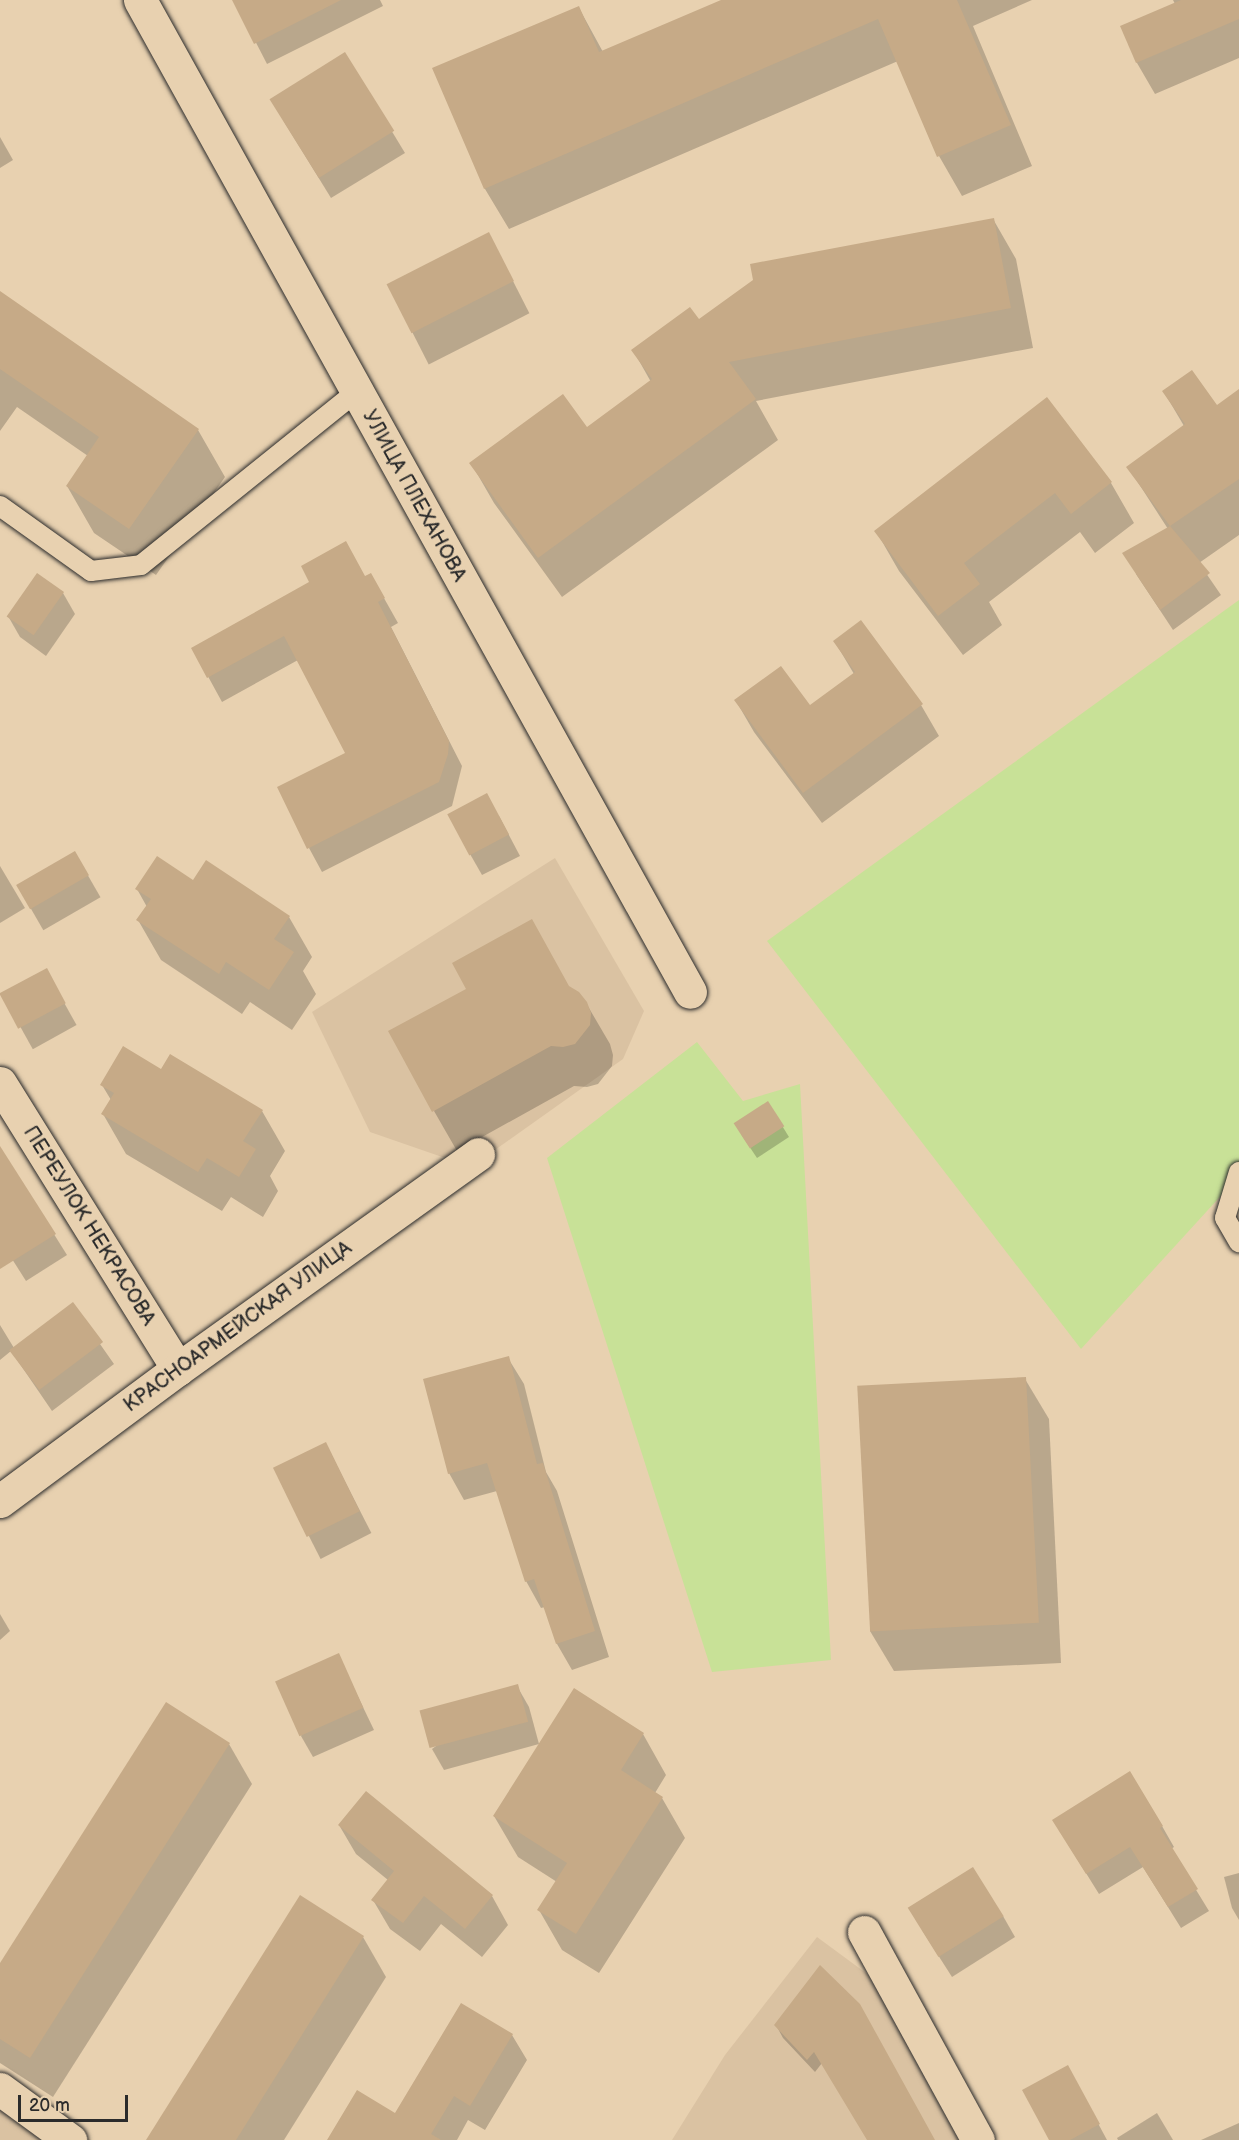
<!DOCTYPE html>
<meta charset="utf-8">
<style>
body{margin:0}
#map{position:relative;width:1239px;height:2140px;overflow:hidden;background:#e8d1b0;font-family:"Balsamiq Sans",sans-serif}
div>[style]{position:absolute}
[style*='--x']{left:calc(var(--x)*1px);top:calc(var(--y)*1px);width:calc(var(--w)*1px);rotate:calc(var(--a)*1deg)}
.built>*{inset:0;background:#dac2a2}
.green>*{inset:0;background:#c8e197}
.shadow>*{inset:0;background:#0003;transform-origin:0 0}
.building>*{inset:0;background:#c6aa87;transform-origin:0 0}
.roads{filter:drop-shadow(0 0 2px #2b2b2b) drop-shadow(0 0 2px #2b2b2b)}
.lane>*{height:20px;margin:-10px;padding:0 10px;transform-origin:10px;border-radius:10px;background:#e8d1b0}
.street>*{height:33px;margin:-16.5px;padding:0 16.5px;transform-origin:16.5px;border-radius:16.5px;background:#e8d1b0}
span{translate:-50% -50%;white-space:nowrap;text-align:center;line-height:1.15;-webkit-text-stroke:4.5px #e8d1b0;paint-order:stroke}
.street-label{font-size:20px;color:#2b2b2b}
.scale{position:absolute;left:18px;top:2095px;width:110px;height:27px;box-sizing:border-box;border:3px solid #2b2b2b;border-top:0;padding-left:8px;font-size:18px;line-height:21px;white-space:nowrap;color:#2b2b2b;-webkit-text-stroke:4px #e8d1b0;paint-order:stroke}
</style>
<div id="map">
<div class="built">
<div style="clip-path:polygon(555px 858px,644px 1011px,623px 1059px,471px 1167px,370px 1132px,312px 1012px)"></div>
<div style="clip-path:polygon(817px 1937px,874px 1979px,961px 2140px,672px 2140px,725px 2055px)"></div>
<div style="clip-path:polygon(0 2073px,91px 2140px,0 2140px)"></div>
</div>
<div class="green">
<div style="clip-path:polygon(1239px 600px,1239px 1176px,1081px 1349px,767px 941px)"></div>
<div style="clip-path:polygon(697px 1042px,743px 1101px,800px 1084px,831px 1660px,712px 1672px,547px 1158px)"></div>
</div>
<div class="shadow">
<div style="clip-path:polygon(234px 0,380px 0,383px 6px,267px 64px)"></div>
<div style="clip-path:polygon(725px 0,1032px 0,973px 26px,1032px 166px,962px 196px,939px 156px,898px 61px,509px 229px,485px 189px,434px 69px,579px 8px,603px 52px)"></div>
<div style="clip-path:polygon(1173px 0,1239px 0,1239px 58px,1155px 94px,1137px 63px,1122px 27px,1175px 4px)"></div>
<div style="clip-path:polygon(345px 54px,405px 153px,331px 198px,283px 120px)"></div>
<div style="clip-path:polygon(0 137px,13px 160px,0 168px)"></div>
<div style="clip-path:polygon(993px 219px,1016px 259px,1033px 348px,756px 401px,778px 440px,562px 597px,494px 503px,471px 463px,587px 429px,651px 382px,633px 350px,698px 321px)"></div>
<div style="left:489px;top:234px;width:89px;height:113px;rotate:63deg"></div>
<div style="clip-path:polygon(0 292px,198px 430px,225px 477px,156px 575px,94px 533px,67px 486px,88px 456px,17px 407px,0 431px)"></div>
<div style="clip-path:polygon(1239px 391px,1239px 535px,1199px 563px,1221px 595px,1173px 630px,1136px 574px,1168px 529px,1128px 467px,1184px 426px,1164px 392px,1217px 407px)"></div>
<div style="clip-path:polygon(1047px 399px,1111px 483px,1134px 523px,1095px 553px,1080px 532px,989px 602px,1002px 625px,963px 655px,899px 571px,876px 531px)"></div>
<div style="clip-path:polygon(371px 575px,398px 623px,391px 627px,462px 766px,452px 806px,322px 872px,309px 848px,347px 754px,298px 660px,222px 702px,193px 649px,311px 583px,365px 578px)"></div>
<div style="clip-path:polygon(63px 593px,75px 614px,46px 656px,20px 637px,8px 616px)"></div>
<div style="clip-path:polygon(835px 642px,921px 705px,939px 736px,822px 823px,754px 732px,736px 701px,809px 707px,854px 674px)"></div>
<div style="clip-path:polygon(499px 816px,520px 856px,482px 875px,470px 854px)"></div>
<div style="left:75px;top:853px;width:51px;height:66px;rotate:60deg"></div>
<div style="clip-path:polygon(0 866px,25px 908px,0 923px)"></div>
<div style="clip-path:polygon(193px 882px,289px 917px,312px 957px,303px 971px,316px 994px,292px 1030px,250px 1002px,242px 1014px,161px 960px,138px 920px,147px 907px,137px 889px)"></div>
<div style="left:46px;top:970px;width:63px;height:50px;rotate:61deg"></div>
<div style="clip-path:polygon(569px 988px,586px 1003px,610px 1044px,613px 1055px,612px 1066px,598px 1084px,587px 1087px,574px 1086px,457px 1151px,434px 1111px,468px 990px)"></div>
<div style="clip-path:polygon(162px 1071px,262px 1111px,285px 1151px,270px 1176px,278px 1191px,263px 1217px,231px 1197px,222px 1211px,126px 1154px,103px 1114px,111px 1100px,102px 1085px)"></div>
<div style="clip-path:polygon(768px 1103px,789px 1137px,757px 1158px,741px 1134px)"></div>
<div style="clip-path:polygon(0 1148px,67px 1255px,26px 1281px,0 1240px)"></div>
<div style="clip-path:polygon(72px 1304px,114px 1364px,52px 1411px,11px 1351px,0 1360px,0 1325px,14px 1348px)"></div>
<div style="clip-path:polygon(508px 1358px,524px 1384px,546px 1472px,557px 1491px,609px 1657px,572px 1670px,557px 1644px,545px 1607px,541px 1608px,526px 1581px,497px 1491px,464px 1500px,449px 1473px)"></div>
<div style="clip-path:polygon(1025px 1379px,1049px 1419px,1061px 1663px,894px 1671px,870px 1631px)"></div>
<div style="left:326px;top:1444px;width:100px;height:57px;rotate:63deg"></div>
<div style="clip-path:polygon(0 1614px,10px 1631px,0 1640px)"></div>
<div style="clip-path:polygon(338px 1655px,374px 1730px,313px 1757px,301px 1736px)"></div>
<div style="clip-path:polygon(517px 1686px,529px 1707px,539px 1744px,444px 1770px,432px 1749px)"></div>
<div style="clip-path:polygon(643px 1734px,666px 1775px,655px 1793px,662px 1798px,685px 1838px,599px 1973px,562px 1950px,539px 1910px,557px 1882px,518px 1857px,494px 1816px)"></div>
<div style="clip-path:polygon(229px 1744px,252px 1784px,53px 2097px,0 2063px,0 1966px)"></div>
<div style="clip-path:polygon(339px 1825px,492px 1896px,508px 1925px,482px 1957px,441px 1924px,420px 1951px,390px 1929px,373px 1900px,388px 1880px,356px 1854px)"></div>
<div style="clip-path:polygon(1162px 1826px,1174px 1847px,1171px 1849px,1209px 1911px,1181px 1928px,1143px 1867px,1099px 1894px,1066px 1841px)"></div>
<div style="clip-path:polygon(1239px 1873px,1239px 1920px,1232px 1908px,1224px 1877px)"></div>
<div style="clip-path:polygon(1003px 1916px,1015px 1937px,952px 1977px,922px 1930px)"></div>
<div style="clip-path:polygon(363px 1937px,386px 1977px,284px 2140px,148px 2140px)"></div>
<div style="clip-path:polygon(820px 1967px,933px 2140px,869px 2140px,822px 2063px,815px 2072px,783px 2038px,776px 2025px)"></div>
<div style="clip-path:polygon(512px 2035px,527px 2060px,485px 2130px,468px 2120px,457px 2140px,329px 2140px,396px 2115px)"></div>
<div style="clip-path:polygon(1079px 2088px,1107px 2140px,1051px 2140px)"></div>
<div style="clip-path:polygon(1157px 2113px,1173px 2140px,1118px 2140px,1117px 2138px)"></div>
<div style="clip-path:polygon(1239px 2123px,1239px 2140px,1201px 2140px)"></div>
</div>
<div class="building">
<div style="clip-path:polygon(232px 0,341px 0,254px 44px)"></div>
<div style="clip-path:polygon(721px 0,957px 0,1011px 125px,937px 157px,878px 19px,484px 189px,432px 68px,579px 6px,599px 52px)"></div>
<div style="clip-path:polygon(1181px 0,1239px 0,1239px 19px,1136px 63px,1120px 26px)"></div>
<div style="left:345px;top:52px;width:93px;height:89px;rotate:58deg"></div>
<div style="clip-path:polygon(994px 218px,1011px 308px,729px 362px,756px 399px,538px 558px,469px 463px,563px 394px,587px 427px,652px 379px,631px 350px,690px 307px,699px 319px,753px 280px,750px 264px)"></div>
<div style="left:489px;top:232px;width:55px;height:115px;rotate:63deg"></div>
<div style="clip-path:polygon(0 291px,199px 429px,129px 529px,66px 486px,99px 437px,0 369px)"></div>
<div style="clip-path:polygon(1192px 370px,1217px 405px,1239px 389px,1239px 479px,1170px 526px,1126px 467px,1185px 424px,1162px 391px)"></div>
<div style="clip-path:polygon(1047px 397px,1112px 482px,1071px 514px,1055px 493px,964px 563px,980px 584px,938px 616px,874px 531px)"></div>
<div style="clip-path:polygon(1170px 526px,1210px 573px,1160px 610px,1122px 553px)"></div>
<div style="clip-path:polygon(346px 541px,365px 576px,371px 573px,385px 598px,378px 602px,449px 741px,448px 754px,439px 782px,307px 849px,277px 787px,345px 753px,284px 636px,207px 678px,191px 648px,309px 582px,301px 566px)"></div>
<div style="left:37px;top:573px;width:33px;height:53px;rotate:35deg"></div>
<div style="clip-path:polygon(861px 620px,923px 704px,803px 793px,734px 700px,781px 666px,810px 705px,855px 672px,833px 641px)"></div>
<div style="left:487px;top:793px;width:47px;height:45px;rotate:62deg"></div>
<div style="left:75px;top:851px;width:28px;height:68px;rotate:60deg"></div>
<div style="clip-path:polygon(157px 856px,193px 880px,206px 860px,290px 916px,274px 939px,294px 952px,269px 990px,226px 962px,219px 974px,136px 920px,151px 899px,135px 889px)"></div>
<div style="clip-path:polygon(532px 919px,569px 986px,579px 992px,587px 1002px,591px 1013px,590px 1025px,575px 1044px,563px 1047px,551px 1046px,432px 1112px,388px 1031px,466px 989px,452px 963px)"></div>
<div style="left:47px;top:968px;width:40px;height:54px;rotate:62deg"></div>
<div style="clip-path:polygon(123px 1046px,161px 1069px,170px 1054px,263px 1110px,243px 1141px,256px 1149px,239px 1177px,207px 1158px,198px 1172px,101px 1114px,114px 1093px,100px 1085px)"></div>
<div style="left:768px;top:1101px;width:30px;height:41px;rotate:57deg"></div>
<div style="clip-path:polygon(0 1146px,56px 1234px,0 1269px)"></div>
<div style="left:73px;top:1302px;width:50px;height:80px;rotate:53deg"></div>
<div style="clip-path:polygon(509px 1356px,537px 1464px,543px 1463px,595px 1631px,556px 1644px,534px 1579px,525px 1582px,487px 1463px,448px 1474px,423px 1379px)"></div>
<div style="left:1026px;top:1377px;width:246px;height:169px;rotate:87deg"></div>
<div style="left:326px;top:1442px;width:77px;height:59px;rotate:64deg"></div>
<div style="left:339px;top:1653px;width:60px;height:70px;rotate:66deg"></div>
<div style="left:518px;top:1684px;width:39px;height:102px;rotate:75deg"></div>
<div style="clip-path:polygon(574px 1688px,644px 1733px,621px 1770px,663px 1797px,576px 1934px,537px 1910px,567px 1863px,493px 1816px)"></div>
<div style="clip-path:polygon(166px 1702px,230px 1743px,30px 2058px,0 2039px,0 1963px)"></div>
<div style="clip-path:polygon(1130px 1771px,1163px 1826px,1160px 1828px,1198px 1889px,1168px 1907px,1130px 1847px,1086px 1874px,1052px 1820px)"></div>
<div style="clip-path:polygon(366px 1791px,493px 1895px,465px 1929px,424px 1896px,403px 1923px,371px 1900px,394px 1871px,338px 1825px)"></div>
<div style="left:973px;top:1867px;width:58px;height:77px;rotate:58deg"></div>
<div style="clip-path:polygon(300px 1895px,364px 1936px,236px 2140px,146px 2140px)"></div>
<div style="clip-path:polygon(820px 1965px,860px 2004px,935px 2140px,867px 2140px,814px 2052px,807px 2060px,774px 2025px)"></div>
<div style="clip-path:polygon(461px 2003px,513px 2034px,470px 2106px,454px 2096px,431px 2134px,441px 2140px,327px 2140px,357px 2090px,395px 2113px)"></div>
<div style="clip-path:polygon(1068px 2065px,1100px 2124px,1070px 2140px,1049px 2140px,1022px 2090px)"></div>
</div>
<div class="roads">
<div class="lane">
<div style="--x:0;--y:506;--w:112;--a:35.5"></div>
<div style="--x:91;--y:571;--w:50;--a:-6.8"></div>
<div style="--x:141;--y:565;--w:276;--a:-38.8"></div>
<div style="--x:1239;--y:1172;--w:48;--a:106.9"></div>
<div style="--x:1225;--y:1218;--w:28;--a:60"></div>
</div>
<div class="street">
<div style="--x:140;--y:0;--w:1134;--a:60.99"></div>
<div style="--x:0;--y:1083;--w:337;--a:58.1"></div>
<div style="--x:0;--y:1501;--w:222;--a:-36.6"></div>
<div style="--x:178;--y:1369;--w:369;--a:-35.6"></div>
<div style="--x:864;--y:1932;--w:237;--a:61.3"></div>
<div style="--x:0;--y:2089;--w:87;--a:36.1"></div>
</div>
</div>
<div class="street-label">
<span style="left:414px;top:496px;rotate:61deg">УЛИЦА ПЛЕХАНОВА</span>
<span style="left:89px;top:1226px;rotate:58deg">ПЕРЕУЛОК НЕКРАСОВА</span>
<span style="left:238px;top:1327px;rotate:-36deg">КРАСНОАРМЕЙСКАЯ УЛИЦА</span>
</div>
<div class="scale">20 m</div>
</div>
